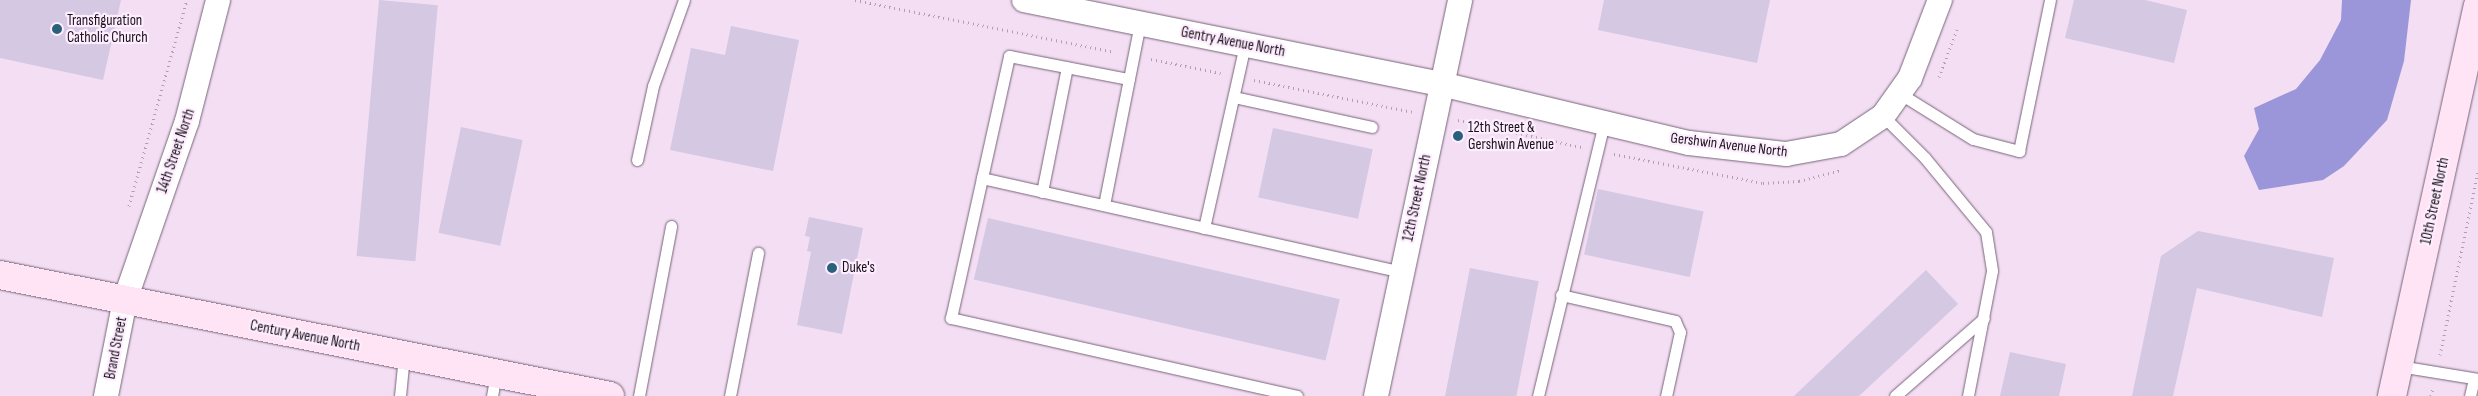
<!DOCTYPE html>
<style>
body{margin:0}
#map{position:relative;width:2478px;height:396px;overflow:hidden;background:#f3def4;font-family:"Sofia Sans Condensed",sans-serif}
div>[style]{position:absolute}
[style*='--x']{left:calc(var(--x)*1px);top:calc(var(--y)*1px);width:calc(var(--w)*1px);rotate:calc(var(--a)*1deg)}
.water>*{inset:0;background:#9b95d9}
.building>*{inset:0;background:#d4c8e2;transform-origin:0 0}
.path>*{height:3px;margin-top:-1.5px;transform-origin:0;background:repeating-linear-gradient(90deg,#b09fb1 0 1px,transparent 0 5px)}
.roads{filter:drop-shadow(0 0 1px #776478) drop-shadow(0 0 1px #776478)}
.service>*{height:11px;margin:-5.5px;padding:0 5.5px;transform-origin:5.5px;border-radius:5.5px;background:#fff}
.minor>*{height:24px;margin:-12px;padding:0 12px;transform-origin:12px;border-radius:12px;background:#fff}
.secondary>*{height:28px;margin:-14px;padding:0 14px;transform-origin:14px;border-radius:14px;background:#fee4f4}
.dots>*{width:14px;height:14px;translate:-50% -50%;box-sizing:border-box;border:2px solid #feedff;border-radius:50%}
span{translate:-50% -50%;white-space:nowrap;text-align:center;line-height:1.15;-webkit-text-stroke:4.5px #feedff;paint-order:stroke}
.poi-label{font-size:15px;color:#181118}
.left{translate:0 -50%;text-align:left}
.street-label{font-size:15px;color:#181118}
</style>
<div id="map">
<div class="water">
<div style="clip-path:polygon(2342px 0,2411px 0,2404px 61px,2387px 120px,2344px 166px,2323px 180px,2259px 190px,2244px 156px,2259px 129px,2254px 108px,2296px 89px,2320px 60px,2341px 20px)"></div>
</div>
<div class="building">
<div style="clip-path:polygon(0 0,121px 0,103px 80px,0 58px)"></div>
<div style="left:379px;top:0;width:59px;height:257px;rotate:5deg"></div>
<div style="clip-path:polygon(1604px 0,1770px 0,1757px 63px,1598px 30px)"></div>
<div style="clip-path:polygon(2074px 0,2145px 0,2187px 10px,2174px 63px,2065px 38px)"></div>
<div style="clip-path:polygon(731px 26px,799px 40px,773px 171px,670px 150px,691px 48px,725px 55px)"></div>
<div style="left:461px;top:127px;width:63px;height:108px;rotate:12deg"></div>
<div style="left:1273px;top:128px;width:102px;height:71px;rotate:12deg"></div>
<div style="left:1598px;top:189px;width:108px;height:67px;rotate:12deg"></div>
<div style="clip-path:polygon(809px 217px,863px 228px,842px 334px,797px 325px,811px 252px,807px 251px,810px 237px,805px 236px)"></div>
<div style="left:988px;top:218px;width:361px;height:63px;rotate:13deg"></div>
<div style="clip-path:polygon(2198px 231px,2334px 258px,2322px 317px,2197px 288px,2173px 396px,2132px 396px,2161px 256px)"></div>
<div style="left:1470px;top:268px;width:70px;height:131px;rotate:11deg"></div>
<div style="clip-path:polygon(1926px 270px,1958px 304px,1859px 396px,1794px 396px)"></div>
<div style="clip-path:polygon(2010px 352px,2066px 364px,2059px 396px,2000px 396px)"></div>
</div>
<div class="path">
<div style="--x:855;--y:0;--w:265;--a:11.3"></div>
<div style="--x:1151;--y:59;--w:71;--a:11.3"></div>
<div style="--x:1939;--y:77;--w:51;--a:-69.4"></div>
<div style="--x:1254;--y:80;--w:161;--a:11.4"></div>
<div style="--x:1458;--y:120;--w:126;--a:12.4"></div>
<div style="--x:1614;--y:154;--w:152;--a:11"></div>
<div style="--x:1763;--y:183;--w:36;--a:-3"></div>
<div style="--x:1799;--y:181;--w:43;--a:-14.7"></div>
<div style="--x:129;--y:206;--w:214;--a:-74.3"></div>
<div style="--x:2440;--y:355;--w:187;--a:-78.3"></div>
<div style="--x:2431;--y:396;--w:8;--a:-76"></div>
</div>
<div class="roads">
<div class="service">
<div style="--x:1899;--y:93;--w:87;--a:31.9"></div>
<div style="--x:1973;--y:139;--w:48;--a:14.6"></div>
<div style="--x:2019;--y:151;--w:154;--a:-78.4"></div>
<div style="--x:1234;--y:97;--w:141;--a:12.3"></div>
<div style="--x:1883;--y:116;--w:59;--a:45"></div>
<div style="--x:1925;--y:158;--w:96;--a:50.5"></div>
<div style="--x:1986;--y:232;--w:39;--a:81"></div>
<div style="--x:1992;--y:271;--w:127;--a:100.9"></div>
<div style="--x:637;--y:160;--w:76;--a:-77.8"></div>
<div style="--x:653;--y:86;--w:91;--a:-70.2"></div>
<div style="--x:982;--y:178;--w:125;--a:-77.5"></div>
<div style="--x:1009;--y:56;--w:122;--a:10.9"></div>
<div style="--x:1042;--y:192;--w:127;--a:-78.7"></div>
<div style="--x:1104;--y:205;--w:186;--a:-78.8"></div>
<div style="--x:1204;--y:228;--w:189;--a:-77.4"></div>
<div style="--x:1561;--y:295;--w:117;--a:12.8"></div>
<div style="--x:1675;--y:321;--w:12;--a:66"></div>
<div style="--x:1680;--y:332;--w:66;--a:102.3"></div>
<div style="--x:2399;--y:366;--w:80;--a:9.3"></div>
<div style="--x:400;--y:396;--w:41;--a:-84.4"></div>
<div style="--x:492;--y:396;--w:23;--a:-80"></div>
<div style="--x:639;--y:396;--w:173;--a:-79.3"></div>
<div style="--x:730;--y:396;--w:146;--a:-78.9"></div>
<div style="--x:1297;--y:396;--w:355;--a:-167.3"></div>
<div style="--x:951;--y:318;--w:143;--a:-77.5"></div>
<div style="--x:982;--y:178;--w:429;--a:12.6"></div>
<div style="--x:1538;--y:396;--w:281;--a:-76.4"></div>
<div style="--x:1895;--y:396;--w:118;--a:-41.2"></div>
<div style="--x:2470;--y:396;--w:17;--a:-77"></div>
</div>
<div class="minor">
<div style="--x:1024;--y:0;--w:425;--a:11.4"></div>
<div style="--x:1441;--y:84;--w:255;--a:13.4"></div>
<div style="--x:1689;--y:143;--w:98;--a:6.5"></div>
<div style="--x:1786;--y:154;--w:56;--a:-10.3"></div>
<div style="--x:1841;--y:144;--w:50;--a:-33.7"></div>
<div style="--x:1883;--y:116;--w:47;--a:-54.6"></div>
<div style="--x:1910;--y:78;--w:84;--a:-69"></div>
<div style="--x:106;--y:396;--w:98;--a:-78.8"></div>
<div style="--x:125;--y:300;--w:189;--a:-70.9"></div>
<div style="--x:187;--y:121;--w:125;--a:-75.6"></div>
<div style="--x:1376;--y:396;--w:405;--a:-78"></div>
</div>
<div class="secondary">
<div style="--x:0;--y:275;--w:622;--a:11.22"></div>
<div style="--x:2392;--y:396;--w:399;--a:-77.6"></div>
</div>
</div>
<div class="dots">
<div style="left:57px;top:29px;background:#29617b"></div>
<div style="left:1458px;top:136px;background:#29617b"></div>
<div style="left:832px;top:268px;background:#29617b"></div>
</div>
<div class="poi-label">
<span class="left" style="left:67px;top:29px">Transfiguration<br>Catholic Church</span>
<span class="left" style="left:1468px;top:136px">12th Street &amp;<br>Gershwin Avenue</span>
<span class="left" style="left:842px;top:268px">Duke's</span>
</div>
<div class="street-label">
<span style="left:1233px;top:42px;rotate:11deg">Gentry Avenue North</span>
<span style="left:1729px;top:145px;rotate:7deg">Gershwin Avenue North</span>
<span style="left:176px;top:151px;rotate:-71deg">14th Street North</span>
<span style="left:1417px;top:198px;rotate:-78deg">12th Street North</span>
<span style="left:2435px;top:201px;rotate:-78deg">10th Street North</span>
<span style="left:305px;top:336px;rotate:11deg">Century Avenue North</span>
<span style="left:116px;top:348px;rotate:-79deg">Brand Street</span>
</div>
</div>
